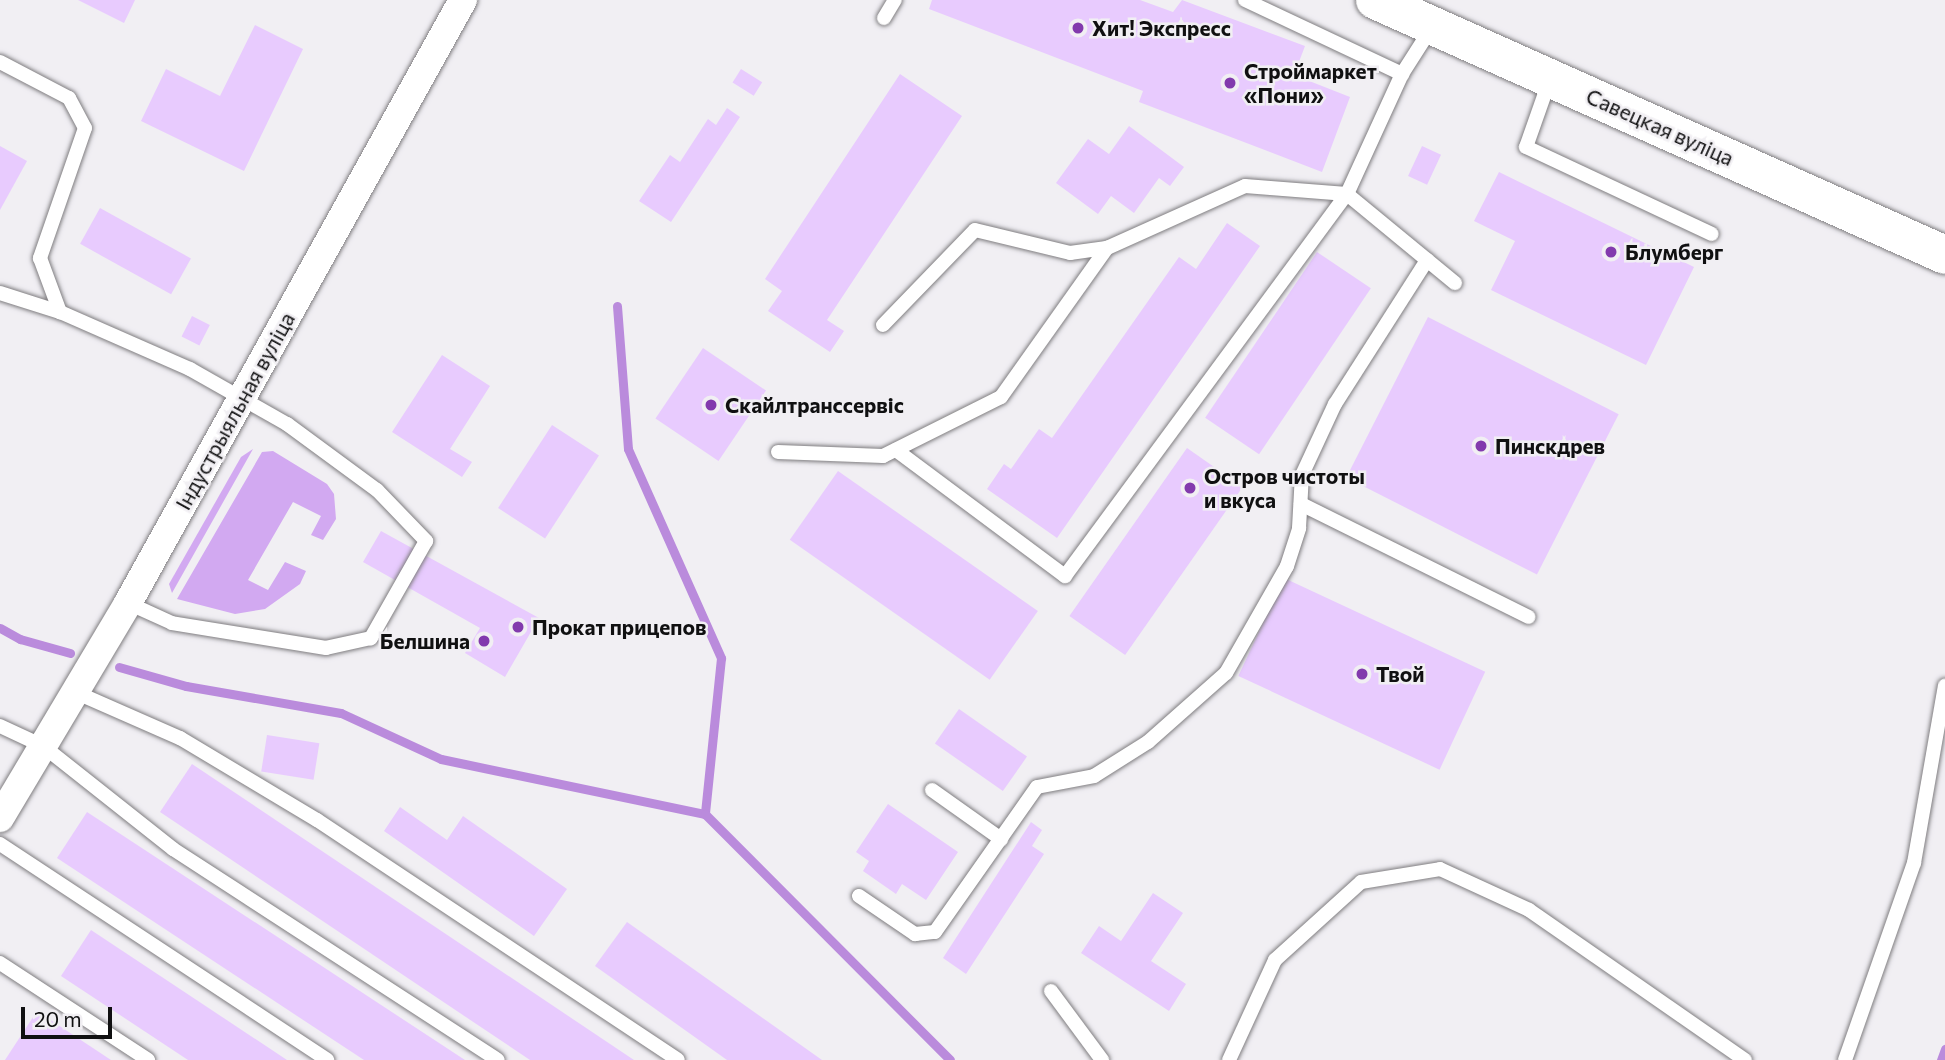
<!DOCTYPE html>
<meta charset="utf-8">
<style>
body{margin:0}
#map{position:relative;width:1945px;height:1060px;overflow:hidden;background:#f1eff3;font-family:Commissioner,sans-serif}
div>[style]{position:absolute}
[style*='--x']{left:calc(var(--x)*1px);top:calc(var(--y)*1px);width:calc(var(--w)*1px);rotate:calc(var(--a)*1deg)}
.green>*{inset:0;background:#d2a9f1}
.stream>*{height:9px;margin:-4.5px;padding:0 4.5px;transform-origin:4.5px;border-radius:4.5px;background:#ba8bdc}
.building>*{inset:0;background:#e8cbfe;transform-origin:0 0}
.roads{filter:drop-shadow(0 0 2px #7f7d80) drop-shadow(0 0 2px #7f7d80)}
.lane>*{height:14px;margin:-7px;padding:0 7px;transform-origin:7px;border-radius:7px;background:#fff}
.street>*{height:28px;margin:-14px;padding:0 14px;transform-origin:14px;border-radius:14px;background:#fff}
.secondary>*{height:38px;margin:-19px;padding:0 19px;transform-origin:19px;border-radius:19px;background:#fff}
.dots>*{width:19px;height:19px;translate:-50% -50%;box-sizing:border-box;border:4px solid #f1eff3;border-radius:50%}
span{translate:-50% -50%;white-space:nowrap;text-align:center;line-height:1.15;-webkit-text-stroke:5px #f1eff3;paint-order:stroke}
.poi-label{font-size:21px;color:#101011;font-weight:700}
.left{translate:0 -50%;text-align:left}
.right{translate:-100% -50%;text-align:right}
.street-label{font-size:21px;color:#101011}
.scale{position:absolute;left:21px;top:1007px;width:91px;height:32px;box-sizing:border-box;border:4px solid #101011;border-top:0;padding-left:9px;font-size:21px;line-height:24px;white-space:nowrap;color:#101011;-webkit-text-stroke:5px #f1eff3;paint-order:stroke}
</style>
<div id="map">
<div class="green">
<div style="clip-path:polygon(253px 449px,172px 593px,169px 584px,241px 457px)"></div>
<div style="clip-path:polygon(273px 451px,327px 484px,334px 494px,336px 519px,323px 540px,311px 535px,321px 516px,293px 502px,248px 580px,268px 590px,285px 562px,306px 571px,300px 584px,265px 609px,235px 614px,177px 599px,262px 452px)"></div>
</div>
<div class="stream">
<div style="--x:617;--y:306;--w:143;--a:85.6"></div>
<div style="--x:628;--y:449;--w:229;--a:66"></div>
<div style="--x:721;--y:658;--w:157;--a:95.9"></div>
<div style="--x:0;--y:628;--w:23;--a:29"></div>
<div style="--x:20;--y:639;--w:52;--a:15.6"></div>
<div style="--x:119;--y:667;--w:70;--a:15.8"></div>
<div style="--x:186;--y:686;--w:157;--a:9.9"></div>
<div style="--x:341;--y:713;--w:110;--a:24.7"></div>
<div style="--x:441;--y:759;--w:270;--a:11.8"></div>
<div style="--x:705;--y:814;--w:347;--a:45.1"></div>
<div style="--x:1941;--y:1060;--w:12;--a:-70"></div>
</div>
<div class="building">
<div style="clip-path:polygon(78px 0,135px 0,124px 23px)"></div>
<div style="clip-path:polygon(932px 0,1140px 0,1173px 12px,1182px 0,1305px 46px,1294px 75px,1350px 97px,1322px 172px,1139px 102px,1143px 91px,929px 9px)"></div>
<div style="clip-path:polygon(255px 25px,303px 49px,244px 171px,141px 121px,166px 69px,220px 96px)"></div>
<div style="left:741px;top:69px;width:25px;height:16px;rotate:32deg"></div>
<div style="clip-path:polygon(900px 74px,962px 116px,827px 320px,844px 331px,830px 352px,768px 311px,782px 291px,765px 279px)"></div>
<div style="clip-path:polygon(727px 108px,740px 117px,671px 222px,639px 201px,670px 155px,680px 162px,708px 119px,716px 125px)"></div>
<div style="clip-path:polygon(1129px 126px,1184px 167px,1170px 186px,1159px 178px,1134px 213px,1111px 196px,1098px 214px,1056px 183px,1088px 139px,1109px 154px)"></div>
<div style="clip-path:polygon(0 146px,27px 161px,0 210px)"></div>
<div style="left:1422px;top:146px;width:21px;height:33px;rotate:25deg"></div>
<div style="clip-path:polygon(1499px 172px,1694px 267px,1646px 365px,1491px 290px,1515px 241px,1474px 221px)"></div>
<div style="left:100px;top:208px;width:104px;height:41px;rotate:29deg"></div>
<div style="clip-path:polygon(1227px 223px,1260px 246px,1057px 538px,987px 489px,1004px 464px,1011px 469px,1039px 429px,1052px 438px,1179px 257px,1196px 269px)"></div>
<div style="left:1317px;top:252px;width:65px;height:200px;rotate:34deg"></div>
<div style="left:192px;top:316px;width:20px;height:23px;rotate:27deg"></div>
<div style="left:1428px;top:317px;width:214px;height:180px;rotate:27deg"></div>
<div style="left:703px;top:348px;width:76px;height:85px;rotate:34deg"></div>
<div style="clip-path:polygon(442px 355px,490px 386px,450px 449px,472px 462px,462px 477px,392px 432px)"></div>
<div style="left:552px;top:425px;width:56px;height:99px;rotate:33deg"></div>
<div style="left:1187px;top:448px;width:68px;height:205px;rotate:35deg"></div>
<div style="left:838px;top:471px;width:244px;height:84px;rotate:35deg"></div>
<div style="clip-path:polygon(381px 531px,539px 618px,505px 677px,465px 653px,480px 628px,363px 562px)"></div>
<div style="left:1284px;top:578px;width:222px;height:108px;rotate:25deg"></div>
<div style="left:959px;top:709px;width:83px;height:42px;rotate:35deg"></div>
<div style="left:267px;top:735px;width:53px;height:37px;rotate:9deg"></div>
<div style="clip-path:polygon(192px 764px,634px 1060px,530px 1060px,160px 812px)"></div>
<div style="clip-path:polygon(888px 804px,958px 852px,926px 900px,902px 884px,896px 894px,863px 871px,869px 861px,856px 852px)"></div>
<div style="clip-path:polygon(400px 807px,447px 840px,463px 816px,567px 889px,534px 936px,384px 831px)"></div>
<div style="clip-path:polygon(87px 812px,465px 1060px,364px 1060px,57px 858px)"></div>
<div style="clip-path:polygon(1031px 822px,1042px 830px,1032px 846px,1044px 854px,966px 974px,943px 958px)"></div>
<div style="clip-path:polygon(1153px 893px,1183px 913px,1151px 961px,1186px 984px,1169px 1011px,1081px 953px,1099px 926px,1121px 941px)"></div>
<div style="clip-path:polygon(627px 922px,822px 1060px,727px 1060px,595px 966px)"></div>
<div style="clip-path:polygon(91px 930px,287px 1060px,188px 1060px,61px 976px)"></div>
<div style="clip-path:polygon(37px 1011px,111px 1060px,5px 1060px)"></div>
</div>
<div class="roads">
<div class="lane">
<div style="--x:1245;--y:0;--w:174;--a:25.2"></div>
<div style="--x:884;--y:18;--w:21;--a:-59"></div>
<div style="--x:0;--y:62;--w:78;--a:27.6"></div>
<div style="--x:69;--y:98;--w:34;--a:62"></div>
<div style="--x:85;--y:128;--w:138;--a:109.1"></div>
<div style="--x:40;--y:258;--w:58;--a:69.7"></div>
<div style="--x:1550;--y:79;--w:72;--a:109.4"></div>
<div style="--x:1526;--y:147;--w:205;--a:25.1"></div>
<div style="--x:0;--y:293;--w:63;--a:17.6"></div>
<div style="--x:60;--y:312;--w:142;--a:23.7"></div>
<div style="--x:190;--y:369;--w:112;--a:29.6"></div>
<div style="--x:287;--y:424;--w:112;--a:36.3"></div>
<div style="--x:377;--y:490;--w:71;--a:46.1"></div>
<div style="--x:426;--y:541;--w:112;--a:119.6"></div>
<div style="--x:371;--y:638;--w:46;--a:167.5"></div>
<div style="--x:326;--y:648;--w:156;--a:-170.8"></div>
<div style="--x:172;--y:623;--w:48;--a:-155.6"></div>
<div style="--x:883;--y:325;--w:132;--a:-45.9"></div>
<div style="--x:975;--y:230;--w:98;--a:13.6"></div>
<div style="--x:1070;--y:253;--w:37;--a:-8"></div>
<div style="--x:896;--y:450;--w:211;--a:36.7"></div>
<div style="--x:1065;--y:576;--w:475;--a:-53.6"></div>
<div style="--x:1347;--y:194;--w:140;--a:39.5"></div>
<div style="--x:778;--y:452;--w:105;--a:2.2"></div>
<div style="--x:883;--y:456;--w:132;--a:-26.6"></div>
<div style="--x:1001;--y:397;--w:183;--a:-54.6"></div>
<div style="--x:1107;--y:248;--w:151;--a:-24.2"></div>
<div style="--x:1245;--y:186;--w:102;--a:4.5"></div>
<div style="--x:1347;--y:194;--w:132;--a:-65.4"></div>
<div style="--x:1402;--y:74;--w:56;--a:-57.4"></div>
<div style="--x:1301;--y:504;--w:254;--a:26.4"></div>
<div style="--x:75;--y:692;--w:115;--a:23.7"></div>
<div style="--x:180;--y:738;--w:160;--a:30.9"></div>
<div style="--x:317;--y:820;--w:433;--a:33.6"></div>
<div style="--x:0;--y:726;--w:47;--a:24.9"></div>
<div style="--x:43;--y:746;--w:166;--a:38.4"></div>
<div style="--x:173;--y:849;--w:387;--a:33"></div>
<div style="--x:932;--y:790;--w:85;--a:35.4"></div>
<div style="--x:0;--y:844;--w:392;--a:33.4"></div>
<div style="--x:859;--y:896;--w:68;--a:34.2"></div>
<div style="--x:915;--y:934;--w:20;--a:-6"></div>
<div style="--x:935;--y:932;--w:177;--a:-54.9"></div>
<div style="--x:1037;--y:787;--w:58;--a:-10.9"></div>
<div style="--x:1094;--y:776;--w:64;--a:-32.2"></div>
<div style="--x:1148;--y:742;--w:104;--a:-41.5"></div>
<div style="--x:1226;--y:673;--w:123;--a:-60.3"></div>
<div style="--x:1287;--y:566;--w:40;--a:-72"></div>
<div style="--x:1299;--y:528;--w:53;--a:-86.8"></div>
<div style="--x:1302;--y:475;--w:78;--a:-65.1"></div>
<div style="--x:1335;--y:404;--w:171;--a:-57.4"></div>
<div style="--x:0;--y:963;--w:177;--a:33.2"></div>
<div style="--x:1051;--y:991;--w:86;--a:53.5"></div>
<div style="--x:1229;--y:1060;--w:110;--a:-65.3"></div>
<div style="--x:1275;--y:960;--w:116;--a:-42.2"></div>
<div style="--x:1361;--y:882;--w:80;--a:-9.3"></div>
<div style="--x:1440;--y:869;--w:98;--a:24.7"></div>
<div style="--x:1529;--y:910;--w:263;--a:34.8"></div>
<div style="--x:1845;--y:1060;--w:209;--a:-70.7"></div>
<div style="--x:1914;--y:863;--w:180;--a:-80.1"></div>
</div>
<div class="street">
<div style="--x:0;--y:818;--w:250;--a:-59.2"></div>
<div style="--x:128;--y:603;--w:690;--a:-60.95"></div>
</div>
<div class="secondary">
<div style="--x:1375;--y:0;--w:624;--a:24.1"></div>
</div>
</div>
<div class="dots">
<div style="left:1078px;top:28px;background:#823aad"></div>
<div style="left:1230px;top:83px;background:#823aad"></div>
<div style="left:1611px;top:252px;background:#823aad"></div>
<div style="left:711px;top:405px;background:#823aad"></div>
<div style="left:1481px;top:446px;background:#823aad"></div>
<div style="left:1190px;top:488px;background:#823aad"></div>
<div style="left:518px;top:627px;background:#823aad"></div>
<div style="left:484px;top:641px;background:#823aad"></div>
<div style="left:1362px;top:674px;background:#823aad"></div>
</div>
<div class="poi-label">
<span class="left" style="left:1092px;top:28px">Хит! Экспресс</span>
<span class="left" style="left:1244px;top:83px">Строймаркет<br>«Пони»</span>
<span class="left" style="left:1625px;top:252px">Блумберг</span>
<span class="left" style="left:725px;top:405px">Скайлтранссервіс</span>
<span class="left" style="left:1495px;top:446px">Пинскдрев</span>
<span class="left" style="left:1204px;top:488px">Остров чистоты<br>и вкуса</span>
<span class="left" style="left:532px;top:627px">Прокат прицепов</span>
<span class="right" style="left:470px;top:641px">Белшина</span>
<span class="left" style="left:1376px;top:674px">Твой</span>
</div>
<div class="street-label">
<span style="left:1660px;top:127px;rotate:24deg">Савецкая вуліца</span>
<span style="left:235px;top:411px;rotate:-61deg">Індустрыяльная вуліца</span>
</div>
<div class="scale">20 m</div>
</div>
